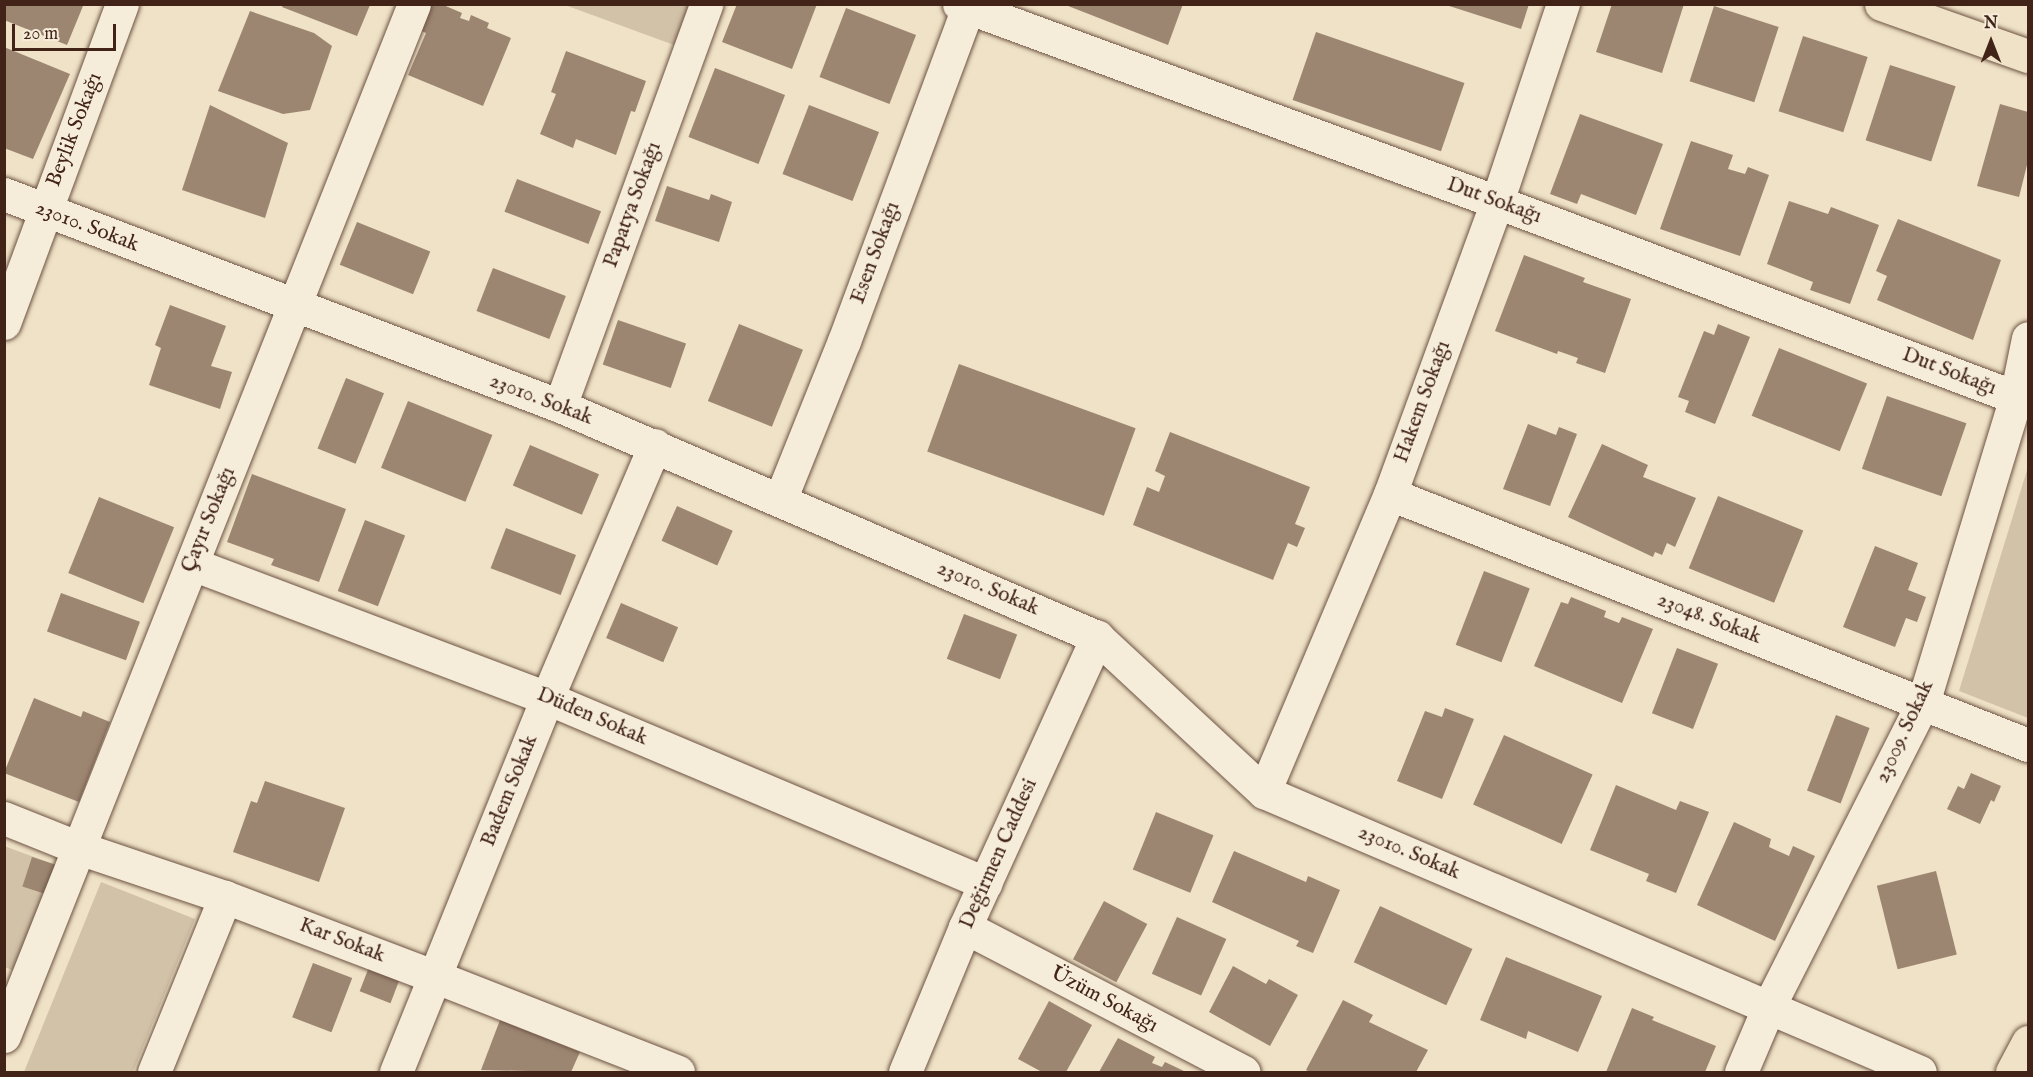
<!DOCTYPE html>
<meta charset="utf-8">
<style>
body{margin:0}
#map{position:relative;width:2033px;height:1077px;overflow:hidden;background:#efe2c6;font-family:"IM FELL English",serif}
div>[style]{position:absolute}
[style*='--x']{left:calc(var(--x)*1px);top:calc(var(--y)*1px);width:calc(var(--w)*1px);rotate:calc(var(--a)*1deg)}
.green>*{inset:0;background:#d2c2a8}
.building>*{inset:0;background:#9c8672;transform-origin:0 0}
.roads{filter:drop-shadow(0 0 2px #6d5343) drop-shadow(0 0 2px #6d5343)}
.minor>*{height:33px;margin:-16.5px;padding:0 16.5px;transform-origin:16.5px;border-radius:16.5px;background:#f5ecda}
.major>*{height:33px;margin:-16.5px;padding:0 16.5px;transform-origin:16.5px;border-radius:16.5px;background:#efe2c6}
span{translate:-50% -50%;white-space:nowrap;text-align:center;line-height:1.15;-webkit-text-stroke:4.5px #f5ecda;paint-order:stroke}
.street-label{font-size:21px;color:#422317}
.frame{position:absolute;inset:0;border:6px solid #422317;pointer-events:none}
.north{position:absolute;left:1961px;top:12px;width:60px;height:60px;-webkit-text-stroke:4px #f5ecda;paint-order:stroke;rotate:0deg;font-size:16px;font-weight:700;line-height:24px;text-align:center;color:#422317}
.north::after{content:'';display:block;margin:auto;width:21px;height:27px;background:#422317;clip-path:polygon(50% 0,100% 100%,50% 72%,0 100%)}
.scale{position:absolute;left:12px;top:24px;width:104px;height:27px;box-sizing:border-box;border:3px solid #422317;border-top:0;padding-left:8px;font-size:18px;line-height:21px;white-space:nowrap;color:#422317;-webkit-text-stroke:4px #f5ecda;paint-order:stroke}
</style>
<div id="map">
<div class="green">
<div style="clip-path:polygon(565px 5px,689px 5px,674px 45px)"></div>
<div style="clip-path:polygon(2028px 467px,2028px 718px,1959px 691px)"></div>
<div style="clip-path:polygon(4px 846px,56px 865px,14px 971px,5px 967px)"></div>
<div style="clip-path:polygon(101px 882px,195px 919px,133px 1072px,24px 1072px)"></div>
</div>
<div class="building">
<div style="clip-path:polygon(4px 4px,80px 4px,83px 6px,67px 45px,4px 20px)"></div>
<div style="clip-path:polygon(429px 4px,441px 4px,462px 13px,460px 18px,469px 21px,471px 15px,489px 23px,487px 28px,511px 38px,483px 106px,408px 75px,426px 33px,419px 30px)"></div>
<div style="clip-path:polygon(737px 4px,817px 4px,792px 69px,722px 42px)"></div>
<div style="clip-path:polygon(1063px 4px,1183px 4px,1168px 45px)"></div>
<div style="clip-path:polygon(1443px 4px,1529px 4px,1521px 29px)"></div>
<div style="clip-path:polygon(1612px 4px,1684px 4px,1662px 73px,1596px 52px)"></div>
<div style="clip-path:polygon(283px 5px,370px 5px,357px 36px,282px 7px)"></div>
<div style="left:1714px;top:6px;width:68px;height:79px;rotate:18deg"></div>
<div style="left:846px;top:8px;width:75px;height:74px;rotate:21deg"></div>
<div style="clip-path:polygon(250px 11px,314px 33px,332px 46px,310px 110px,283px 114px,218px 91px)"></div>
<div style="left:1316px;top:32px;width:157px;height:72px;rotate:19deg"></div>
<div style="left:1803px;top:36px;width:68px;height:79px;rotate:18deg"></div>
<div style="clip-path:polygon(4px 47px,70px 74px,33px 159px,4px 148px)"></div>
<div style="clip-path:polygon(566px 51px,646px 81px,635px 112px,631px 111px,616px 155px,576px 139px,573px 148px,540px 134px,556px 94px,551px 92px)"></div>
<div style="left:1890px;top:65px;width:69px;height:79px;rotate:18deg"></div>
<div style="left:715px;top:68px;width:75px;height:74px;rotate:21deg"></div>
<div style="clip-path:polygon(2000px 104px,2028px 112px,2028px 161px,2019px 197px,1977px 186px)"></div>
<div style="clip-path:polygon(210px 105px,288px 143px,265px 218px,182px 190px)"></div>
<div style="left:809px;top:105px;width:75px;height:74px;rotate:21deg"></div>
<div style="clip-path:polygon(1580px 114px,1663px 144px,1636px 215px,1581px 194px,1577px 204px,1550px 194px)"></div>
<div style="clip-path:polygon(1691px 141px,1733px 155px,1728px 169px,1745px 174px,1748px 167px,1769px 175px,1740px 256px,1660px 229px)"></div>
<div style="left:517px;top:179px;width:90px;height:35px;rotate:21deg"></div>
<div style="clip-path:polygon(667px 186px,709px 200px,711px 194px,732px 202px,719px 242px,655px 221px)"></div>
<div style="clip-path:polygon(1789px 201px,1828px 214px,1831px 207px,1879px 225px,1850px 304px,1810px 290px,1813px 282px,1767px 264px)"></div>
<div style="clip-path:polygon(1898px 219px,2001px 260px,1973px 340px,1877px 300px,1887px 276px,1876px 271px)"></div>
<div style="left:357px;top:222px;width:79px;height:46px;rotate:22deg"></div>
<div style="clip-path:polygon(1524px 255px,1585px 278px,1583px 282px,1631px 299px,1605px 373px,1576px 363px,1578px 358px,1558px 351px,1557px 354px,1495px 331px)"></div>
<div style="left:493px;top:268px;width:78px;height:46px;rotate:21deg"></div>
<div style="clip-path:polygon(170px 305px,226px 326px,211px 366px,232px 372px,220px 409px,149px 385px,161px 348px,155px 345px)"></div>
<div style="left:618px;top:320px;width:72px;height:47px;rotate:19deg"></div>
<div style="left:739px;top:324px;width:69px;height:83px;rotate:22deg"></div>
<div style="clip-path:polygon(1718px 324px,1750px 337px,1715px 424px,1685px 412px,1689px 401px,1678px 397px,1704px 331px,1714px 335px)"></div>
<div style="left:1779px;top:348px;width:95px;height:73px;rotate:22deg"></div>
<div style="left:959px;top:364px;width:188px;height:93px;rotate:20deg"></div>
<div style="left:346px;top:378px;width:41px;height:76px;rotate:22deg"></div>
<div style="left:1887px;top:396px;width:84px;height:77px;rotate:19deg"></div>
<div style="left:408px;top:401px;width:91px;height:72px;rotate:22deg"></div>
<div style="clip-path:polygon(1528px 424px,1556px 435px,1559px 427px,1577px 434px,1550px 506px,1503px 489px)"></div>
<div style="clip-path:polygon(1170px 432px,1310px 487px,1295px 524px,1305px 528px,1297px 547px,1288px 543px,1273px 580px,1133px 525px,1147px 487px,1159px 492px,1165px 476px,1155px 471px)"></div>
<div style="clip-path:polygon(1602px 444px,1648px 465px,1643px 477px,1696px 498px,1675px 547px,1667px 543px,1662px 555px,1655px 552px,1653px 557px,1568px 517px)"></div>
<div style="left:530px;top:445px;width:75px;height:44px;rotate:23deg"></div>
<div style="clip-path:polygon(252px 474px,346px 509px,319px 582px,271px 565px,274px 559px,227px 542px)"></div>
<div style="left:1718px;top:496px;width:92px;height:78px;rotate:22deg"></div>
<div style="left:99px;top:497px;width:81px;height:82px;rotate:22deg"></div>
<div style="left:677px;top:506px;width:61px;height:38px;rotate:24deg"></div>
<div style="left:365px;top:520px;width:43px;height:76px;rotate:21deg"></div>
<div style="left:506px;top:528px;width:75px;height:43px;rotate:21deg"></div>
<div style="clip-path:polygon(1875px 546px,1918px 563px,1908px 590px,1926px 597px,1917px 622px,1906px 618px,1895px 647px,1843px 627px)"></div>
<div style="left:1484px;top:571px;width:49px;height:79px;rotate:21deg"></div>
<div style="left:61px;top:593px;width:84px;height:41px;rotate:20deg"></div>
<div style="clip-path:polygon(1571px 597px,1606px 611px,1604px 617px,1619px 623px,1622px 617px,1653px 629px,1622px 703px,1534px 666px,1561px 602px,1568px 604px)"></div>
<div style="left:621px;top:603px;width:62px;height:38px;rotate:23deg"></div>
<div style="left:964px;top:614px;width:57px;height:48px;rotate:21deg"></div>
<div style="left:1677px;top:648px;width:44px;height:70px;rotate:21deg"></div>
<div style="clip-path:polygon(34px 698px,81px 717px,83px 711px,110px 722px,79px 802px,4px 773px)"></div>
<div style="clip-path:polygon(1445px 708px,1474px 719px,1442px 799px,1397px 781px,1425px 711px,1442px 717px)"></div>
<div style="left:1836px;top:715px;width:36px;height:81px;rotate:21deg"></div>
<div style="left:1504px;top:735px;width:97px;height:76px;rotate:24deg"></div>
<div style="clip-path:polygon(1971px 773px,2001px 786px,1994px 802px,1991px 800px,1980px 824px,1947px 809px,1958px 786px,1964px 789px)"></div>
<div style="clip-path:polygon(265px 781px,345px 808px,319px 882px,233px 852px,251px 801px,257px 803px)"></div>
<div style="clip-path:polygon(1616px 785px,1676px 810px,1680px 801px,1709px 812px,1676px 893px,1646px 881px,1649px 874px,1590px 850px)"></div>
<div style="left:1156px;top:812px;width:62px;height:62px;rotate:22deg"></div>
<div style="clip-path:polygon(1734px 822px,1771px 839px,1769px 847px,1789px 856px,1793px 846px,1815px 856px,1775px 941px,1697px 905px)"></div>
<div style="clip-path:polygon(1234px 851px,1306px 882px,1308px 876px,1340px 890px,1313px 953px,1296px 946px,1299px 941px,1212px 902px)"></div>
<div style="left:32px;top:857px;width:25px;height:31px;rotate:18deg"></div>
<div style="left:1936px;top:871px;width:86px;height:61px;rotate:76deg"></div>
<div style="left:1104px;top:901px;width:49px;height:66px;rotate:28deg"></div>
<div style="left:1380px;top:906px;width:102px;height:62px;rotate:25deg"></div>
<div style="left:1177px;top:917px;width:54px;height:62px;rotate:24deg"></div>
<div style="left:374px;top:954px;width:33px;height:40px;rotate:21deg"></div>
<div style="clip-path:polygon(1506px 957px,1602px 996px,1578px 1052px,1528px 1031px,1526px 1039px,1480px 1020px)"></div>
<div style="left:313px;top:963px;width:42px;height:58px;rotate:21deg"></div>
<div style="clip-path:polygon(1233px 966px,1266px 984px,1269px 979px,1298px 995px,1270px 1046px,1209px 1012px)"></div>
<div style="clip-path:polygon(1343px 1000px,1373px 1015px,1369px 1022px,1428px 1050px,1416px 1072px,1310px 1072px,1306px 1070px)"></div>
<div style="clip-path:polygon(1049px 1001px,1092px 1025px,1066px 1072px,1042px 1072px,1018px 1059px)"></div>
<div style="clip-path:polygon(1632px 1008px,1654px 1017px,1652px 1020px,1716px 1046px,1705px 1072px,1606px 1072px)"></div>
<div style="clip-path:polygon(500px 1020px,580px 1052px,571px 1072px,481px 1070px)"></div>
<div style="clip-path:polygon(1118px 1038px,1155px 1057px,1152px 1063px,1162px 1067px,1165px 1062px,1186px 1072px,1099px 1072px)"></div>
</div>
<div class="roads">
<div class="minor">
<div style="--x:959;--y:4;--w:573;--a:20.21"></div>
<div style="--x:1497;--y:202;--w:567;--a:20.64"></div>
<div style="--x:4;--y:194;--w:595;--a:20.87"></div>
<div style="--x:560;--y:406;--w:585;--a:23.28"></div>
<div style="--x:1097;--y:637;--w:228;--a:42.9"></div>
<div style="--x:1264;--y:792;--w:713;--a:23.11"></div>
<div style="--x:4;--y:323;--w:340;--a:-69.7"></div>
<div style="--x:560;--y:406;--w:428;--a:-70"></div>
<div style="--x:1390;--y:494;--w:686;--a:21.48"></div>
<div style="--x:780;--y:500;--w:171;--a:-68.1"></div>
<div style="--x:844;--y:341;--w:359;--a:-69.6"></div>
<div style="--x:192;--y:564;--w:379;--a:20.7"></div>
<div style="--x:547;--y:698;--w:476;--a:22.9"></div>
<div style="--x:1264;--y:792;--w:324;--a:-67.1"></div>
<div style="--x:1390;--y:494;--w:311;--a:-69.9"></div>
<div style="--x:1497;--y:202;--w:209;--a:-71.6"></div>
<div style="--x:4;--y:818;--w:81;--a:21.8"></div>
<div style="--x:79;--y:848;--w:154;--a:18.6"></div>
<div style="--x:225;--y:897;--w:226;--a:20.8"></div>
<div style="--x:436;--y:977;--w:260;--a:21.4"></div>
<div style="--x:965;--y:927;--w:314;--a:27.5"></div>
<div style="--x:4;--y:1036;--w:1110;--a:-68.33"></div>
<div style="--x:154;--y:1072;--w:189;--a:-67.9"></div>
<div style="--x:396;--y:1072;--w:403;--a:-68"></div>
<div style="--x:547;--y:698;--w:275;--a:-66.9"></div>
<div style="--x:905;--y:1072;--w:157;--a:-67.5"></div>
<div style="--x:965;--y:927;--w:319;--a:-65.5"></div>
<div style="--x:1741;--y:1072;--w:72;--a:-67"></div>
<div style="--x:1769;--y:1006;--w:340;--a:-63.1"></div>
<div style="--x:1923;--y:703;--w:320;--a:-73.1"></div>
<div style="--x:2016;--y:397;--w:60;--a:-78.5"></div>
</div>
<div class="major">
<div style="--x:1881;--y:4;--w:156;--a:19.5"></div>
<div style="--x:2012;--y:1072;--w:34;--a:-62"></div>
</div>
</div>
<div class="street-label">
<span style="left:75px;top:130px;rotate:-69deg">Beylik Sokağı</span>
<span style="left:1494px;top:201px;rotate:20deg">Dut Sokağı</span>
<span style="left:633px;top:205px;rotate:-70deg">Papatya Sokağı</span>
<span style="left:87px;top:227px;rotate:21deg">23010. Sokak</span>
<span style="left:876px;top:253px;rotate:-70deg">Esen Sokağı</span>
<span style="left:1949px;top:372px;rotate:21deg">Dut Sokağı</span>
<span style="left:541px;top:400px;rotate:21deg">23010. Sokak</span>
<span style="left:1423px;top:402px;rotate:-70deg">Hakem Sokağı</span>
<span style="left:209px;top:520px;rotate:-68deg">Çayır Sokağı</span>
<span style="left:988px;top:589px;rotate:23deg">23010. Sokak</span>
<span style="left:1709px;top:619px;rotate:21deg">23048. Sokak</span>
<span style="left:592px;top:717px;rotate:23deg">Düden Sokak</span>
<span style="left:1905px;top:732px;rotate:-65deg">23009. Sokak</span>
<span style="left:510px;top:791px;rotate:-68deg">Badem Sokak</span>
<span style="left:1409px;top:853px;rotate:23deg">23010. Sokak</span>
<span style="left:999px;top:854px;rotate:-66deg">Değirmen Caddesi</span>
<span style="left:342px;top:941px;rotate:21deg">Kar Sokak</span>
<span style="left:1104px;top:1000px;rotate:28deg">Üzüm Sokağı</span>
</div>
<div class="frame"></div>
<div class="north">N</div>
<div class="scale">20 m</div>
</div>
